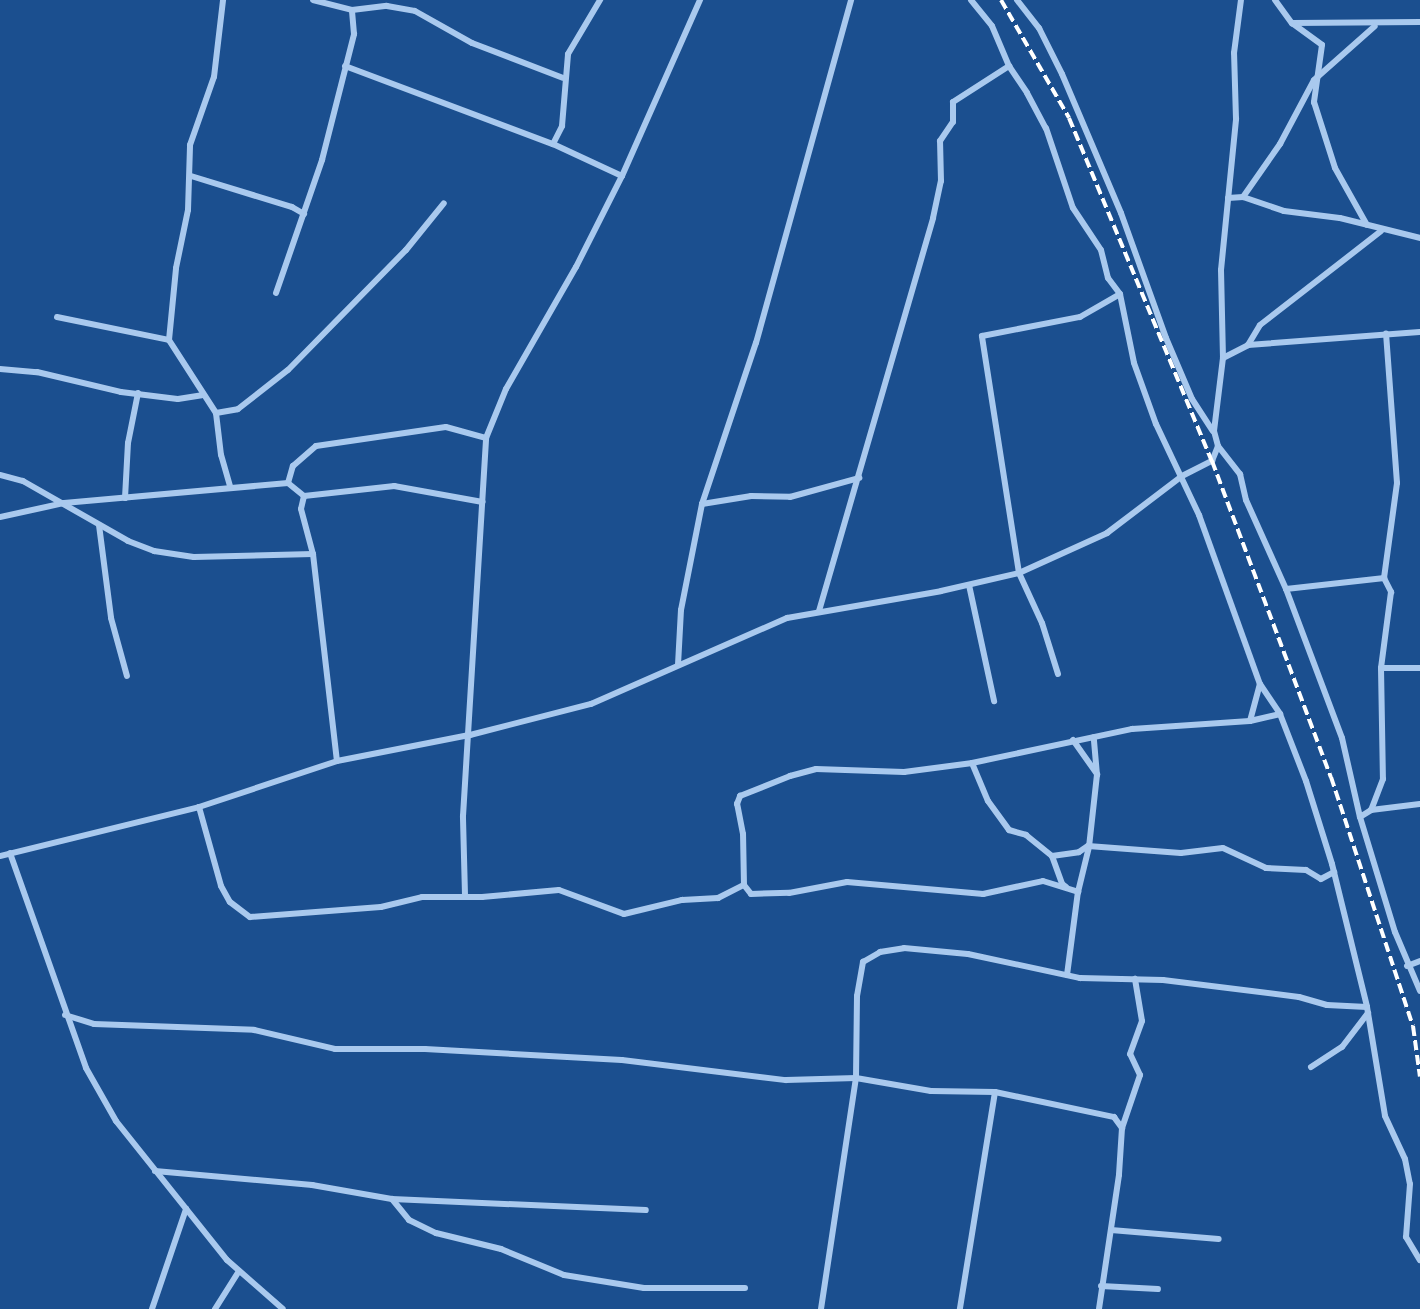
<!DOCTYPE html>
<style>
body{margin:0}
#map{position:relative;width:1420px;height:1309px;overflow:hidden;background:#1b4f8f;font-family:"Archivo Narrow",sans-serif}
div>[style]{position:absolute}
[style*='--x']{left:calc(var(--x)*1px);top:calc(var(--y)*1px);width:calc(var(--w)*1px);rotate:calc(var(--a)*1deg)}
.street>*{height:6px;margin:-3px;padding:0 3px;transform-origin:3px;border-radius:3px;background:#a9c9ee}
.rail>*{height:4px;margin-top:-2px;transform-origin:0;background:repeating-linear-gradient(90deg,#fff 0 10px,transparent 0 14.5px)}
span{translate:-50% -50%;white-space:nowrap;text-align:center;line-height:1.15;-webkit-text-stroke:4.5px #1b4f8f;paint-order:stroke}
</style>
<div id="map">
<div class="street">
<div style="--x:313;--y:0;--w:40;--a:14.4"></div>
<div style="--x:352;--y:10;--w:35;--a:-7"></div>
<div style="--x:387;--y:6;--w:28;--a:10"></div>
<div style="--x:415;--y:11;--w:65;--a:29.3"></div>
<div style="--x:472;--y:43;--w:97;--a:21"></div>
<div style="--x:971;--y:0;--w:33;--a:51"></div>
<div style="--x:992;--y:26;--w:43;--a:67"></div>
<div style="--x:1009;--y:66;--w:32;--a:56"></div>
<div style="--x:1027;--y:93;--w:40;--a:62"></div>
<div style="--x:1046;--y:128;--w:84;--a:71.4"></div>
<div style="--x:1073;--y:208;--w:50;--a:56.3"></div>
<div style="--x:1101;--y:250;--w:29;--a:76"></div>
<div style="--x:1108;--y:278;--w:20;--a:53"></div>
<div style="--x:1120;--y:294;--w:70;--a:78.5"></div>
<div style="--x:1134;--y:363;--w:65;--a:70.2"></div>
<div style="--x:1156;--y:424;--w:101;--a:64.7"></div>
<div style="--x:1199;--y:515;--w:180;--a:70.2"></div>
<div style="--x:1260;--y:684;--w:36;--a:56"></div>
<div style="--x:1280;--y:714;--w:72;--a:68.8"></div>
<div style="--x:1306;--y:781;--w:87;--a:72.6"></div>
<div style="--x:1332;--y:864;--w:147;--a:76.2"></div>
<div style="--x:1367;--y:1007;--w:110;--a:80.6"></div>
<div style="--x:1385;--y:1116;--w:47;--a:65.1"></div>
<div style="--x:1405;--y:1159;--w:25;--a:79"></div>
<div style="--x:1410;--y:1184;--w:53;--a:94.3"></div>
<div style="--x:1406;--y:1237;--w:27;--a:59"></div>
<div style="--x:1017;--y:0;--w:36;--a:52"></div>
<div style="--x:1039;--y:28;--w:51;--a:63.4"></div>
<div style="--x:1062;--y:74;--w:151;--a:67"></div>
<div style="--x:1121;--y:213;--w:133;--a:70.2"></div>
<div style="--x:1166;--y:338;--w:66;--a:66.9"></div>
<div style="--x:1192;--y:399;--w:38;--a:57"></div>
<div style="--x:1275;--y:0;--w:29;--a:54"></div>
<div style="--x:1292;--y:23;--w:128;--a:-0.4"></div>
<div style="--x:1292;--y:23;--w:37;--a:36"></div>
<div style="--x:1322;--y:45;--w:58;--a:98"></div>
<div style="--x:1314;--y:102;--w:69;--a:72.3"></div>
<div style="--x:1335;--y:168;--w:65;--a:60.7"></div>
<div style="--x:345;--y:66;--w:222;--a:20.6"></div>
<div style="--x:553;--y:144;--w:76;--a:24.9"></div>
<div style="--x:553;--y:144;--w:20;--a:-63"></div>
<div style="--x:562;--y:126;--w:72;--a:-85.2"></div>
<div style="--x:568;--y:54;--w:63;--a:-59.3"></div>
<div style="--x:191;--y:176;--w:106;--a:17.1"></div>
<div style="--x:292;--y:207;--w:14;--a:30"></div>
<div style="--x:1243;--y:197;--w:65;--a:-55.1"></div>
<div style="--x:1280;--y:144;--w:72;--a:-62"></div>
<div style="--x:1314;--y:80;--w:81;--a:-41.5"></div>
<div style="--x:1228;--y:198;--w:15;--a:-4"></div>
<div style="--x:1243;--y:197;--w:43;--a:18.9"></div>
<div style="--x:1284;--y:211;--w:56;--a:7.1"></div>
<div style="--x:1340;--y:218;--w:82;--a:14"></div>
<div style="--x:276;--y:293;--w:141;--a:-70.9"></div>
<div style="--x:322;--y:160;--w:130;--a:-75.7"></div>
<div style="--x:354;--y:34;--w:24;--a:-95"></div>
<div style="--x:57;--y:317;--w:114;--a:11.6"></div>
<div style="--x:1248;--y:345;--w:23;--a:-59"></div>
<div style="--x:1260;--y:325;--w:153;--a:-37.8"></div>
<div style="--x:1223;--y:358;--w:28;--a:-27"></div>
<div style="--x:1248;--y:345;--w:172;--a:-4.3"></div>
<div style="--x:0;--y:369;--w:37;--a:5"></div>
<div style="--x:37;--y:372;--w:86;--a:13.4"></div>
<div style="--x:121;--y:392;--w:57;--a:7"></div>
<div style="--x:178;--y:399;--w:24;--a:-9"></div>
<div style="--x:216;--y:413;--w:87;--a:-122.8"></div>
<div style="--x:169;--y:340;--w:72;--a:-84.4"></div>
<div style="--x:176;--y:268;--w:59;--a:-78.3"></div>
<div style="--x:188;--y:210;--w:65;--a:-88.2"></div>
<div style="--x:190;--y:145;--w:72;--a:-70.6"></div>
<div style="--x:214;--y:77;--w:78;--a:-83.3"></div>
<div style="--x:1218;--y:446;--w:36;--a:52"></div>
<div style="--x:1240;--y:474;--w:27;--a:77"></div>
<div style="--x:1246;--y:500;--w:98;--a:65.8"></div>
<div style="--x:1286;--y:589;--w:159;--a:69.4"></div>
<div style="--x:1342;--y:738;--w:81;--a:77.2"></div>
<div style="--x:1360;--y:817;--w:120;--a:73.1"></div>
<div style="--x:1395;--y:932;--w:64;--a:67"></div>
<div style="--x:0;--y:475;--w:24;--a:15"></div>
<div style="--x:23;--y:481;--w:121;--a:29.7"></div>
<div style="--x:128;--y:541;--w:28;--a:21"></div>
<div style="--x:154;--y:551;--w:40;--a:8.5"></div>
<div style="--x:194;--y:557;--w:119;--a:-1.4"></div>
<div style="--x:288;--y:483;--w:18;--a:-74"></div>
<div style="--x:293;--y:466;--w:30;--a:-41"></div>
<div style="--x:316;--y:446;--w:131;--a:-8.3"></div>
<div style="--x:446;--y:427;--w:41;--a:15.4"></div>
<div style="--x:230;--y:486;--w:32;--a:-106"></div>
<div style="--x:221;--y:455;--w:42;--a:-96.8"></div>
<div style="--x:216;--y:413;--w:22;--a:-10"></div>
<div style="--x:238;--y:409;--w:63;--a:-38"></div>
<div style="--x:288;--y:370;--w:168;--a:-45.5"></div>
<div style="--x:406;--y:250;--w:60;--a:-51"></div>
<div style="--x:304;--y:496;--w:91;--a:-6.3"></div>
<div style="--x:394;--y:486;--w:90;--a:10.2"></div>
<div style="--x:125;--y:498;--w:55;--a:-86.9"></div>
<div style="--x:128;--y:443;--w:51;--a:-78.7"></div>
<div style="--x:702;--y:504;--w:50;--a:-9.3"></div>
<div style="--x:751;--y:496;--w:39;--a:1"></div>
<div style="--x:790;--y:497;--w:72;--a:-15.4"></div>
<div style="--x:0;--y:517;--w:66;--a:-12.3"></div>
<div style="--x:64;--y:503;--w:225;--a:-5.1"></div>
<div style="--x:288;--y:483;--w:21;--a:39"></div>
<div style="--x:304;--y:496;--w:13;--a:103"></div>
<div style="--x:301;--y:509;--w:47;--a:75.1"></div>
<div style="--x:313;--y:554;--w:208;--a:83.4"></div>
<div style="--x:99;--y:525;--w:94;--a:82.6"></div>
<div style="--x:111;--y:618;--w:60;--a:74.6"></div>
<div style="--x:1384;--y:578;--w:96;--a:-82.2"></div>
<div style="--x:1397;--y:483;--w:150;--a:-94.2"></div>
<div style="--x:969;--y:585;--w:119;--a:77.8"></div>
<div style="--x:1286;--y:589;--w:99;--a:-6.4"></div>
<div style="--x:1384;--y:578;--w:16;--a:63"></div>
<div style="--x:1391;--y:592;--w:77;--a:97.5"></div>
<div style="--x:1381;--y:668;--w:111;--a:89"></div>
<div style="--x:1383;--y:779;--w:33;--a:111"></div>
<div style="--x:819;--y:611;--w:409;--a:-73.8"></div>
<div style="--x:933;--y:218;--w:38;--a:-78"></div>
<div style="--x:941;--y:181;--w:40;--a:-91.4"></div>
<div style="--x:940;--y:141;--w:23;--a:-56"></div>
<div style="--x:953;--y:122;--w:20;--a:-90"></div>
<div style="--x:953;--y:102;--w:67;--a:-32.7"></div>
<div style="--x:678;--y:665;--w:55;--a:-86.9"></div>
<div style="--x:681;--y:610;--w:108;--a:-78.8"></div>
<div style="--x:702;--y:504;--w:170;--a:-71.5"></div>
<div style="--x:756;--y:343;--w:356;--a:-74.5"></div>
<div style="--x:1381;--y:668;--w:39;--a:0"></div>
<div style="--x:1058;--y:674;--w:53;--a:-107.4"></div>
<div style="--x:1042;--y:623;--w:55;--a:-114.7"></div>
<div style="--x:1019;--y:573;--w:240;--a:-98.9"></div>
<div style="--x:982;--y:336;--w:100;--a:-11"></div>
<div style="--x:1080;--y:317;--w:46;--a:-29.9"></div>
<div style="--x:1250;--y:721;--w:38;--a:-75"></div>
<div style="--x:1073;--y:740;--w:42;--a:54.8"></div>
<div style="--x:972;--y:763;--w:41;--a:67.2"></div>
<div style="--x:988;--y:801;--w:36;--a:54"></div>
<div style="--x:1009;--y:830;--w:18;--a:16"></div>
<div style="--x:1026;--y:835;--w:33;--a:39"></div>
<div style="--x:1052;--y:856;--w:30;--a:70"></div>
<div style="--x:1062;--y:884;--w:5;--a:37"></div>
<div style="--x:199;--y:807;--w:82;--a:74.4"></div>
<div style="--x:221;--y:886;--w:18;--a:61"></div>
<div style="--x:230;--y:902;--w:25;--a:37"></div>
<div style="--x:250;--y:917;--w:131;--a:-4.4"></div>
<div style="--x:381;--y:907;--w:42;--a:-13.7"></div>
<div style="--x:422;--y:897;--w:60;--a:0"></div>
<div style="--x:482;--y:897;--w:77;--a:-5.2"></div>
<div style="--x:559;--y:890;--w:69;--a:20.3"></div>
<div style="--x:624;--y:914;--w:60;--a:-13.6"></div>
<div style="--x:682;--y:900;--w:36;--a:-3"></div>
<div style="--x:718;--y:898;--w:29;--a:-27"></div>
<div style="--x:744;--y:885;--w:11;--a:52"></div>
<div style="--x:751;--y:894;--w:38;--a:-2"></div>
<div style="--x:789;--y:893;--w:59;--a:-10.7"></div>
<div style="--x:847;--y:882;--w:137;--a:5"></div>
<div style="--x:983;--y:894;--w:61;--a:-12.2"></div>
<div style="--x:1043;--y:881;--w:37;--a:17"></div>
<div style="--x:1360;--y:817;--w:13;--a:-32"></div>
<div style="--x:1371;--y:810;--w:49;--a:-7"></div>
<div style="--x:10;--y:853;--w:228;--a:70.5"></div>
<div style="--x:86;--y:1068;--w:61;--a:60.5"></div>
<div style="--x:116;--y:1121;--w:178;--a:51.4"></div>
<div style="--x:227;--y:1260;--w:74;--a:41.2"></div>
<div style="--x:0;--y:856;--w:205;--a:-13.8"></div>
<div style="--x:199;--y:807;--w:145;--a:-18.4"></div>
<div style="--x:337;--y:761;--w:136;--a:-11.1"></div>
<div style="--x:470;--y:735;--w:125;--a:-14.4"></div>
<div style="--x:591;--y:704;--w:214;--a:-23.7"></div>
<div style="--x:787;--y:618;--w:156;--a:-9.9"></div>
<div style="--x:941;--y:591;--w:80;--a:-13"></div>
<div style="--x:1019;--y:573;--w:97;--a:-24.4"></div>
<div style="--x:1107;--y:533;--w:94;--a:-37.2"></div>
<div style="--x:1182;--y:476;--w:34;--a:-27"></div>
<div style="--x:1212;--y:461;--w:16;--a:-68"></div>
<div style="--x:1218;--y:446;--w:16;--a:-105"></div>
<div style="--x:1214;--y:431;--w:74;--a:-83"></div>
<div style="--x:1223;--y:358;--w:88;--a:-91.3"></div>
<div style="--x:1221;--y:270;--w:152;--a:-84.3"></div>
<div style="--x:1236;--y:119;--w:66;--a:-91.7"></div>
<div style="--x:1234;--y:53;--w:53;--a:-82.5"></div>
<div style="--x:1052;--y:856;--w:27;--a:-8"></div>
<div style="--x:1079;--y:852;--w:11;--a:-34"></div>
<div style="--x:1088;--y:846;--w:93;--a:4.3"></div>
<div style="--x:1181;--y:853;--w:42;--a:-6.8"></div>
<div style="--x:1223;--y:848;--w:47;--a:24.9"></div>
<div style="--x:1266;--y:868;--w:40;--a:2.9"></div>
<div style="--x:1306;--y:870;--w:17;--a:31"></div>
<div style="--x:1321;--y:879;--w:15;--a:-28"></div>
<div style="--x:744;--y:885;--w:51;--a:-91.1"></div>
<div style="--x:743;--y:834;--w:31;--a:-101"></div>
<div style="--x:737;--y:804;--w:9;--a:-69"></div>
<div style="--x:740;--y:796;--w:54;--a:-21.8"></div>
<div style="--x:790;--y:776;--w:27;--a:-15"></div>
<div style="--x:816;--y:769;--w:88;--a:2"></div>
<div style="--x:904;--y:772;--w:69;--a:-7.5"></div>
<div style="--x:972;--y:763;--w:164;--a:-12"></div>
<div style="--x:1132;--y:729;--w:118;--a:-3.9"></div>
<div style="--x:1250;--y:721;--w:31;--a:-13"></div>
<div style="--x:465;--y:895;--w:79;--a:-91.5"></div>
<div style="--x:463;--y:816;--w:379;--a:-86.5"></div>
<div style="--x:486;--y:438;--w:53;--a:-67.8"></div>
<div style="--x:506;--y:389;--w:141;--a:-60.2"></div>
<div style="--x:576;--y:267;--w:102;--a:-63.2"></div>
<div style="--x:622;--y:176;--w:193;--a:-66.1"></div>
<div style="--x:1407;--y:966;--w:14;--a:-21"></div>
<div style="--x:1067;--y:975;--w:84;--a:-82.5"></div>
<div style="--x:1078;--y:892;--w:46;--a:-76.3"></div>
<div style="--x:1089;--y:847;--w:72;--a:-83.7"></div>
<div style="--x:1097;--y:775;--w:38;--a:-95"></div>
<div style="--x:65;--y:1015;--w:30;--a:17"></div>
<div style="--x:94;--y:1024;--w:160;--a:2.1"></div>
<div style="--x:254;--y:1030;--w:83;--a:13.2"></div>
<div style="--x:335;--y:1049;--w:90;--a:0"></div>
<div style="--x:425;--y:1049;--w:197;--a:3.2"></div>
<div style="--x:622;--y:1060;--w:165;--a:7"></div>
<div style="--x:786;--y:1080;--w:70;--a:-1.6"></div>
<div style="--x:856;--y:1078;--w:76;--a:9.8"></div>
<div style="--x:931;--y:1091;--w:64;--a:0.9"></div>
<div style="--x:995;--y:1092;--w:220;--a:99.2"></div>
<div style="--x:1311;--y:1067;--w:37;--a:-33"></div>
<div style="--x:1342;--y:1047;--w:43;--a:-52.6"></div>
<div style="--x:995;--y:1092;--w:122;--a:11.9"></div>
<div style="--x:1114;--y:1117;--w:14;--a:54"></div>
<div style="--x:1122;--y:1128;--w:47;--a:93.7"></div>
<div style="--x:1119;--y:1175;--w:135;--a:98.5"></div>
<div style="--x:1122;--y:1128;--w:56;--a:-71.2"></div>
<div style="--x:1140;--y:1075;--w:23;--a:-115"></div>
<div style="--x:1130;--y:1054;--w:35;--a:-70"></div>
<div style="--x:1142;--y:1021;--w:43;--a:-99.5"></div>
<div style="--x:155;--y:1171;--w:158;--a:5.1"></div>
<div style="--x:312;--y:1185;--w:81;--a:9.9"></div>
<div style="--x:392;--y:1199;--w:254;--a:2.5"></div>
<div style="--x:392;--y:1199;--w:27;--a:51"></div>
<div style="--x:409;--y:1220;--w:30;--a:26"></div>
<div style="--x:436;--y:1233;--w:67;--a:13.8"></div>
<div style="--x:501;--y:1249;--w:68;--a:22.4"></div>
<div style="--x:564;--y:1275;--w:81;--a:9.2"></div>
<div style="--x:644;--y:1288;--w:101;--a:0"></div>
<div style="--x:1111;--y:1230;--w:108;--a:4.8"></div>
<div style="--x:1101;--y:1286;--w:57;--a:3"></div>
<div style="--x:152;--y:1309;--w:106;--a:-71.2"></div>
<div style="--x:215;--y:1309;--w:45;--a:-57.7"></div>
<div style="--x:821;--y:1309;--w:234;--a:-81.4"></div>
<div style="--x:856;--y:1078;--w:82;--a:-89.3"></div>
<div style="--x:857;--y:996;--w:35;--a:-80"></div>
<div style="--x:863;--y:962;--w:20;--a:-30"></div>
<div style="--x:880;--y:952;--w:24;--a:-9"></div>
<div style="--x:904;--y:948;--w:64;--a:5.4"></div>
<div style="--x:968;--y:954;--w:115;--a:12.1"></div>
<div style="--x:1080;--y:978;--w:83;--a:1.4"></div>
<div style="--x:1163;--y:980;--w:137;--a:7.1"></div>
<div style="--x:1299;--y:997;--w:29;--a:16"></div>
<div style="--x:1327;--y:1005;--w:40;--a:2.9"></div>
</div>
<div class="rail">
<div style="--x:1001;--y:0;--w:136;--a:60"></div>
<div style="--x:1069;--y:118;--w:372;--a:67.4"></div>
<div style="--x:1212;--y:461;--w:338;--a:69.4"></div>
<div style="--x:1331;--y:777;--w:262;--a:71.8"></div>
<div style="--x:1413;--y:1026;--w:51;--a:82.2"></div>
</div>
</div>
